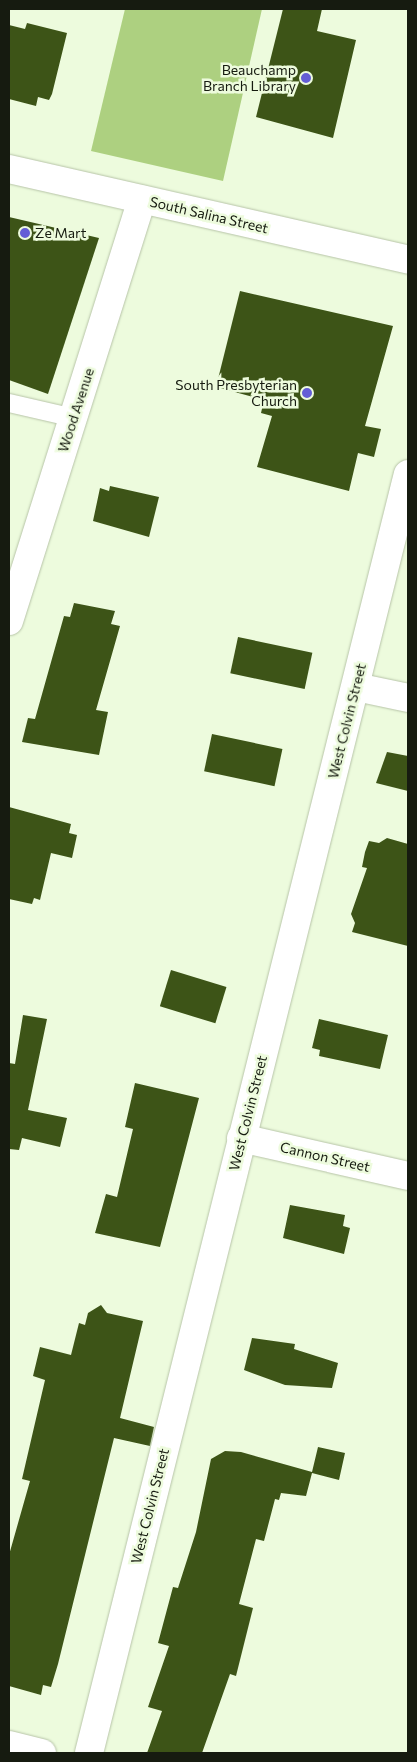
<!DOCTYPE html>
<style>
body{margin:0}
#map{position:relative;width:417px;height:1762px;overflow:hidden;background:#edfbdd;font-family:Commissioner,sans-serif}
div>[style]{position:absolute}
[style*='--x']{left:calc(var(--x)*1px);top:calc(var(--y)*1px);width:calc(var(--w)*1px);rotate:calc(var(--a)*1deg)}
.green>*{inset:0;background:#add080}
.building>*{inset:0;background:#3d5417;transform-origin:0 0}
.roads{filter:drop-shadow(0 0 1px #b7c4a8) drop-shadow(0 0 1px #b7c4a8)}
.lane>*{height:18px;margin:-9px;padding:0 9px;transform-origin:9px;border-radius:9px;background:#fff}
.street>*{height:28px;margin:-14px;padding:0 14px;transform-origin:14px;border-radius:14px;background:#fff}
.primary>*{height:28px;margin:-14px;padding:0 14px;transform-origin:14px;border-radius:14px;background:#fff}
.dots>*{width:14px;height:14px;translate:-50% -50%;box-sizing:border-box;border:2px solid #edfbdd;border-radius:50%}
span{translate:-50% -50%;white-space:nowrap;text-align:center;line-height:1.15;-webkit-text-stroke:5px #edfbdd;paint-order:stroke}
.poi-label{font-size:14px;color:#161b10}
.right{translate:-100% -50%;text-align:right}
.left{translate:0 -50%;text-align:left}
.street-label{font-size:14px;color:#161b10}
.frame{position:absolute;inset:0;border:10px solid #161b10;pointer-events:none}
</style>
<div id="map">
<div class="green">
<div style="clip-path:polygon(125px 9px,262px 9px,223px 181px,91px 151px)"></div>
</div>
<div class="building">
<div style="clip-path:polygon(283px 9px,322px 9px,317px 31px,356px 40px,333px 138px,256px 117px)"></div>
<div style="clip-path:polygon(27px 23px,67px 33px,52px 94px,49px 100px,38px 97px,36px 106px,9px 99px,9px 25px,25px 29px)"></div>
<div style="clip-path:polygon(9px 217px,99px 238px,48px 394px,9px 380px)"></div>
<div style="clip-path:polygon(240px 291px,393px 326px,365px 426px,381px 429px,374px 457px,358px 453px,349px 491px,257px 467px,272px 416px,261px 413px,264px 400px,216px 387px)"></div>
<div style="clip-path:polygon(110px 486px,159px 497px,149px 537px,93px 521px,100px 488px,109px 491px)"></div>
<div style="clip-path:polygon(74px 603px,115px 611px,111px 624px,120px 626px,96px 710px,108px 712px,99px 755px,22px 742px,28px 718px,35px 719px,64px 616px,70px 617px)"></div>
<div style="left:238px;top:637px;width:76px;height:37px;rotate:12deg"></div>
<div style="left:212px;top:734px;width:72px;height:38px;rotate:12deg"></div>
<div style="clip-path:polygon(387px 752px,408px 756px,408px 791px,376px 783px)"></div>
<div style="clip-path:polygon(9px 807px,71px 824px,69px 833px,77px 835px,72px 858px,51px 853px,40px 900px,34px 898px,32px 904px,9px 899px)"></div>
<div style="clip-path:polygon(387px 838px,408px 844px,408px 946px,352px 932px,355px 923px,351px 914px,367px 868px,362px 867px,365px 852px,369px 841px,379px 843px)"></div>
<div style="left:171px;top:970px;width:58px;height:38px;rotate:17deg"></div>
<div style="clip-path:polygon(23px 1015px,47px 1019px,28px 1110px,67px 1118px,60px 1147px,22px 1138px,19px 1150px,9px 1149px,9px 1063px,15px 1064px)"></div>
<div style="clip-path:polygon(319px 1019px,388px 1035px,380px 1069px,319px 1056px,320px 1050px,312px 1048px)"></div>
<div style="clip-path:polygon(135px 1083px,199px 1098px,160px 1247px,95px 1233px,106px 1194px,117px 1197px,133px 1129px,125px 1127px)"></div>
<div style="clip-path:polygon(290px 1205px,345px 1215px,343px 1226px,350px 1228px,344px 1254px,283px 1238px)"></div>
<div style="clip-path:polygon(101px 1305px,107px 1313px,143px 1321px,120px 1418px,154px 1427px,150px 1446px,114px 1438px,58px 1664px,51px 1687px,43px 1685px,41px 1695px,9px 1686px,9px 1555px,30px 1481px,22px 1479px,45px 1380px,33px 1376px,40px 1347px,71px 1355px,79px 1323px,85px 1325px,88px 1313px)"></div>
<div style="clip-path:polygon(252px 1338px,295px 1344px,294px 1349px,338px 1363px,332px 1388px,285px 1385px,244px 1370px)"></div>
<div style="clip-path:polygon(318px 1447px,345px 1453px,339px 1480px,312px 1473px,306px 1496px,281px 1493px,279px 1500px,275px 1499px,264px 1541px,256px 1539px,239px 1604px,253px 1608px,236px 1676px,230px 1674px,202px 1753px,147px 1753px,162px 1711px,148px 1707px,169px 1646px,158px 1643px,173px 1587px,178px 1588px,196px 1532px,211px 1459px,225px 1451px,241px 1452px,312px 1472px)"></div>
</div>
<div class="roads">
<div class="lane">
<div style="--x:9;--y:403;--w:67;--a:13"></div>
</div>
<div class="street">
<div style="--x:9;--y:621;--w:442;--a:-72.5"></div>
<div style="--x:356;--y:687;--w:53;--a:11.9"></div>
<div style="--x:241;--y:1138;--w:171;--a:12.8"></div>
<div style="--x:9;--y:1745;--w:34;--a:14"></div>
<div style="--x:89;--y:1753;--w:1318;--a:-76"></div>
</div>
<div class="primary">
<div style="--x:9;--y:169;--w:409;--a:12.8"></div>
</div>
</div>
<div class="dots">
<div style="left:306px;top:78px;background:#645dd6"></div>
<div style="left:25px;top:233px;background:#645dd6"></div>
<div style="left:307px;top:393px;background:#645dd6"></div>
</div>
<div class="poi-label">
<span class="right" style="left:296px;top:78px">Beauchamp<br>Branch Library</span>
<span class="left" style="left:35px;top:233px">Ze Mart</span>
<span class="right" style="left:297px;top:393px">South Presbyterian<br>Church</span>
</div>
<div class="street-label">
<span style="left:209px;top:215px;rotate:13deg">South Salina Street</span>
<span style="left:76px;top:410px;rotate:-72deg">Wood Avenue</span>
<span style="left:347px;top:721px;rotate:-76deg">West Colvin Street</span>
<span style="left:248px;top:1113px;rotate:-76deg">West Colvin Street</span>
<span style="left:325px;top:1157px;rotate:13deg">Cannon Street</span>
<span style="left:150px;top:1506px;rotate:-76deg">West Colvin Street</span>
</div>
<div class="frame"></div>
</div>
